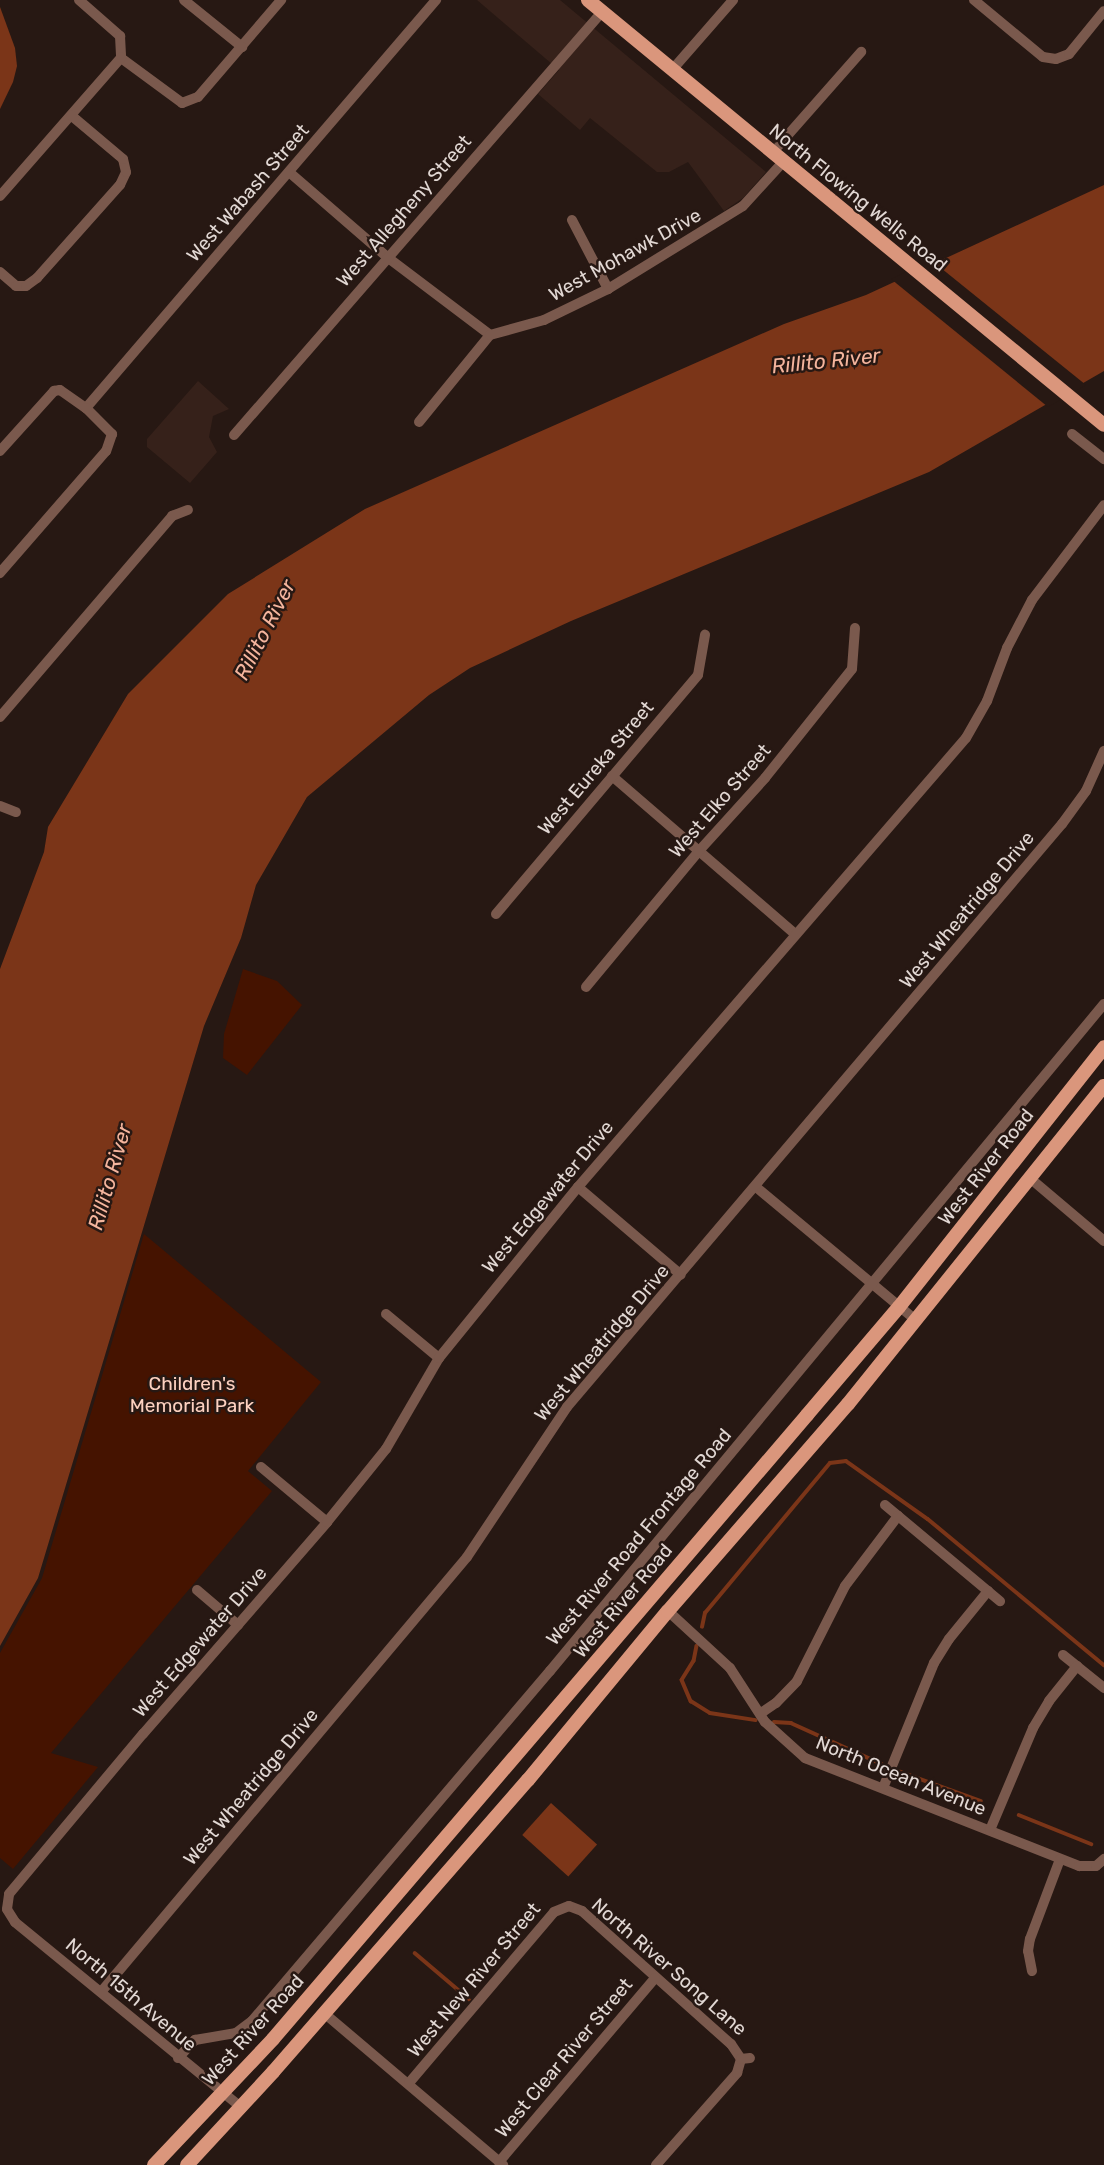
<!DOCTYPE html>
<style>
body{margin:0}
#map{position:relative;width:1104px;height:2165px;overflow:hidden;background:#271813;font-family:Rubik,sans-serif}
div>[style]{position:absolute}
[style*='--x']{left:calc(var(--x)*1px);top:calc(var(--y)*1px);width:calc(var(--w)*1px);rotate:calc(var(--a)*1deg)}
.built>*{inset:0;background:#36211a}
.green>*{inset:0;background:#451300}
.water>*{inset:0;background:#7b3518;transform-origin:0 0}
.pier>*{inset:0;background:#271813}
.stream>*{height:3.5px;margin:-1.75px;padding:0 1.75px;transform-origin:1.75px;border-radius:1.75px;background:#7b3518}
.minor>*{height:10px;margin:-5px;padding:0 5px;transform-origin:5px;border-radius:5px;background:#7a594d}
.major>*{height:14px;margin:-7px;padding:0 7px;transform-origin:7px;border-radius:7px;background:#da967c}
span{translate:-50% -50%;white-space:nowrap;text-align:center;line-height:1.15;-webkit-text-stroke:5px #271813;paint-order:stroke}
.street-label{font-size:19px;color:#e2d8d4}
.park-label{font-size:19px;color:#fdd1c0}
.water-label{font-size:21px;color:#f5b59d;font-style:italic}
</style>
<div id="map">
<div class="built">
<div style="clip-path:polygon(477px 0,560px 0,766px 172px,743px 198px,724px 211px,688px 162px,669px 172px,657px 172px,590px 118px,580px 130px,538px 94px,559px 70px)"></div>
<div style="clip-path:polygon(198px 381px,229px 409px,213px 416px,209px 437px,217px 452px,190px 483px,147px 447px,147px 439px)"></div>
</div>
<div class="green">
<div style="clip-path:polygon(243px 969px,277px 981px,302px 1005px,247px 1075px,223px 1058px,224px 1034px)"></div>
<div style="clip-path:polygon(144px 1234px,321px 1382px,248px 1471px,272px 1491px,51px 1753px,98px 1767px,13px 1869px,0 1858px,0 1653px,42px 1578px)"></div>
</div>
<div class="water">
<div style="clip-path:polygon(0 7px,15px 48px,17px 66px,13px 82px,0 109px)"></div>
<div style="clip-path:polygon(1104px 185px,1104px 371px,929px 472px,571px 621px,470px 668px,429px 695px,307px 797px,256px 885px,241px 938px,204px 1026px,38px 1578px,0 1646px,0 969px,44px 852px,48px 827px,128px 694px,228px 594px,365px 509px,784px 324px,866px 295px)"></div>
<div style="left:551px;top:1803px;width:62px;height:43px;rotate:42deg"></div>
</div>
<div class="pier">
<div style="clip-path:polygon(931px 260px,1086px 385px,1048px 407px,891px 279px)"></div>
</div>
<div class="stream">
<div style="--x:702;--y:1627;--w:14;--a:-78"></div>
<div style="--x:705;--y:1613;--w:195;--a:-50.2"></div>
<div style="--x:830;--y:1463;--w:16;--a:-7"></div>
<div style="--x:846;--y:1461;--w:100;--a:35.3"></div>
<div style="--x:928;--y:1519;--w:229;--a:39.7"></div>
<div style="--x:697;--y:1646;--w:15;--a:101"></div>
<div style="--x:694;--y:1661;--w:22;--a:122"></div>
<div style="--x:682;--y:1680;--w:23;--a:67"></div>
<div style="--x:691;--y:1701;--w:22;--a:32"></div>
<div style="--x:710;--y:1713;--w:46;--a:8.8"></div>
<div style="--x:774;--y:1722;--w:17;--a:3"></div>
<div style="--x:791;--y:1723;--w:100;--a:24.3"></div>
<div style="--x:898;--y:1771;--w:88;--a:19.9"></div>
<div style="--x:1019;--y:1815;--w:78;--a:21.9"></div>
<div style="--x:415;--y:1953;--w:71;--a:40.4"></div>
</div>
<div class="minor">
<div style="--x:79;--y:0;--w:55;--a:41.3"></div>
<div style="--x:120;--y:36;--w:22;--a:87"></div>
<div style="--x:121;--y:58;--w:76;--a:36.4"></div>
<div style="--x:182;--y:103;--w:17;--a:-21"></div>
<div style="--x:198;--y:97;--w:128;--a:-49.4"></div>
<div style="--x:184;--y:0;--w:75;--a:39"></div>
<div style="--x:974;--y:0;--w:89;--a:39.6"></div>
<div style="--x:1043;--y:57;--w:13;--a:9"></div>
<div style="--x:1056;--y:59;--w:14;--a:-21"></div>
<div style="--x:1069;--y:54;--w:55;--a:-50.9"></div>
<div style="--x:672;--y:70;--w:93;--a:-48.9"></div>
<div style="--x:772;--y:153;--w:135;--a:-48.6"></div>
<div style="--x:289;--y:172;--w:130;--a:40.9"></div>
<div style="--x:387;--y:257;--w:129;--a:37.1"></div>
<div style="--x:0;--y:196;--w:184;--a:-48.8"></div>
<div style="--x:572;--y:220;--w:78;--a:62.4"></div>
<div style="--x:0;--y:272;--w:21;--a:41"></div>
<div style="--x:16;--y:286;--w:10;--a:0"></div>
<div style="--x:26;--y:286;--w:14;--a:-36"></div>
<div style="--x:37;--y:278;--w:125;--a:-48.3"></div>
<div style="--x:120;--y:185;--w:14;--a:-65"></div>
<div style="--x:126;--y:172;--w:13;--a:-103"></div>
<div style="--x:123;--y:159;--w:67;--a:-139.9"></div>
<div style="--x:86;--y:408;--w:538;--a:-49.38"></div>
<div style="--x:419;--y:422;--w:112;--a:-50.8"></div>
<div style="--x:490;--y:335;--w:56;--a:-15.5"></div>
<div style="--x:544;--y:320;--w:71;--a:-25.8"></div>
<div style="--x:608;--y:289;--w:158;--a:-31.6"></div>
<div style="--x:743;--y:206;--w:59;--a:-47.7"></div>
<div style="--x:1072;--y:434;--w:41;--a:38"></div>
<div style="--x:234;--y:435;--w:561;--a:-48.98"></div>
<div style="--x:0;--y:451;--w:81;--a:-48"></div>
<div style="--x:54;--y:391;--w:6;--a:-9"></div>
<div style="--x:60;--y:390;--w:32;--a:35"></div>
<div style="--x:86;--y:408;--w:37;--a:45"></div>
<div style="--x:112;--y:434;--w:18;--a:109"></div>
<div style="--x:106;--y:451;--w:162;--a:131"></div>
<div style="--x:0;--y:717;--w:265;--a:-49.4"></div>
<div style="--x:172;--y:516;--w:17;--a:-21"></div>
<div style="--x:612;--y:776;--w:242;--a:40.8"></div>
<div style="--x:0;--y:806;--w:17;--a:21"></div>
<div style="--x:496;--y:914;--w:313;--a:-49.8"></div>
<div style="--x:698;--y:675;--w:41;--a:-80.1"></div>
<div style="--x:586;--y:987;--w:175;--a:-50.3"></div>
<div style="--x:698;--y:852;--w:100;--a:-47.8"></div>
<div style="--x:765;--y:778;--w:139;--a:-51.4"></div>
<div style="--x:852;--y:669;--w:41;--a:-85.8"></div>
<div style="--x:1031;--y:1179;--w:96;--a:40.3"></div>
<div style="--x:578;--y:1187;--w:135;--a:40.5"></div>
<div style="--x:756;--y:1187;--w:209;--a:39.8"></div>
<div style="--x:386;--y:1314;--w:69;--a:39.7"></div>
<div style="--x:261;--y:1467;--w:86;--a:39.8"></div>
<div style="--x:885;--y:1505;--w:150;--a:39.9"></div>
<div style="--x:197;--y:1590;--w:54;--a:40.5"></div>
<div style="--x:668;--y:1611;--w:84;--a:42.6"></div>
<div style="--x:730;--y:1668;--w:64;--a:57.1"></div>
<div style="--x:765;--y:1722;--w:54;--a:42"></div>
<div style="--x:805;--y:1758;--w:295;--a:21.5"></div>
<div style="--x:1079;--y:1866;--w:17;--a:0"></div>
<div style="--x:1096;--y:1866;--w:11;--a:-41"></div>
<div style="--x:1063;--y:1655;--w:53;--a:38.8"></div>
<div style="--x:761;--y:1713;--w:18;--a:-34"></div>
<div style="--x:776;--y:1703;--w:30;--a:-46"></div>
<div style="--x:797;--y:1681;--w:106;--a:-63.2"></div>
<div style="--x:845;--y:1586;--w:88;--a:-52.9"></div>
<div style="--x:883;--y:1788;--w:135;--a:-67.8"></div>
<div style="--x:934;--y:1663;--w:28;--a:-58"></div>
<div style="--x:949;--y:1639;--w:62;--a:-50.9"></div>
<div style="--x:990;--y:1830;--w:111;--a:-67.1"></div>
<div style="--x:1033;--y:1728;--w:31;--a:-59"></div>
<div style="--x:1049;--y:1701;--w:45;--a:-51.3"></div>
<div style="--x:569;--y:1906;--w:14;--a:21"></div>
<div style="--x:582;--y:1911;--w:200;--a:41.8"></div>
<div style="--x:731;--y:2044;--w:18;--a:56"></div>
<div style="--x:1032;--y:1971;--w:20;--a:-101"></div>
<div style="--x:1028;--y:1951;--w:12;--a:-81"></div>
<div style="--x:1030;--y:1939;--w:85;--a:-69.4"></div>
<div style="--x:101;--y:1992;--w:568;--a:-49.92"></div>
<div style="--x:467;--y:1557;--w:180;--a:-56.3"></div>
<div style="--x:567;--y:1407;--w:765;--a:-49.67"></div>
<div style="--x:1062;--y:824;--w:41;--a:-54"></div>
<div style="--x:1086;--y:791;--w:44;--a:-65.8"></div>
<div style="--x:324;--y:2013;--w:235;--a:40.3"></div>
<div style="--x:178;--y:2058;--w:25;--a:-47"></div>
<div style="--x:195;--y:2040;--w:42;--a:-9.7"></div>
<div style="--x:236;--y:2033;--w:20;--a:-37"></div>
<div style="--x:252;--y:2021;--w:460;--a:-49.6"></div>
<div style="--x:550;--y:1671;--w:867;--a:-50.29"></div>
<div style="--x:409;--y:2083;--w:224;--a:-49.7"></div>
<div style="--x:554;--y:1912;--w:16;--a:-22"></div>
<div style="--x:242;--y:2108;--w:293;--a:-140.7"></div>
<div style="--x:15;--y:1922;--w:15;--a:-122"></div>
<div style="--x:7;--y:1909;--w:15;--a:-82"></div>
<div style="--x:9;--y:1894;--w:209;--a:-50.1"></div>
<div style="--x:143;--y:1734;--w:281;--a:-49"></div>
<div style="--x:327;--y:1522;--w:94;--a:-51.1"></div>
<div style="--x:386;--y:1449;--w:105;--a:-59.8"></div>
<div style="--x:439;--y:1358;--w:220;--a:-50.9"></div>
<div style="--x:578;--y:1187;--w:593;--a:-49.17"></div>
<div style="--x:966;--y:738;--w:43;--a:-60.4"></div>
<div style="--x:987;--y:701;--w:57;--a:-69.3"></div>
<div style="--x:1007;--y:648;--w:54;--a:-62.5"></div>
<div style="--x:1032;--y:600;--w:119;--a:-52.8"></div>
<div style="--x:499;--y:2162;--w:241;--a:-49.7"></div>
<div style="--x:656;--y:2165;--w:123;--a:-48.6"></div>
<div style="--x:737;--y:2073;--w:15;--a:-74"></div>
<div style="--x:741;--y:2059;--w:9;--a:-6"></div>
</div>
<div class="major">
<div style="--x:588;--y:0;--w:668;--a:39.48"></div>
<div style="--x:154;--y:2165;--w:173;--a:-46.6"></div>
<div style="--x:273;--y:2039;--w:821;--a:-49.44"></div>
<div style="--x:807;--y:1415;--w:142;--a:-49.6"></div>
<div style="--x:899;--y:1307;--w:331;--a:-51.7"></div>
<div style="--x:187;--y:2165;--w:127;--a:-47.2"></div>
<div style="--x:273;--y:2072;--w:388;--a:-48.9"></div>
<div style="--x:528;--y:1780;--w:219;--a:-50.4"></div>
<div style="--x:668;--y:1611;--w:274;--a:-49"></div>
<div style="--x:848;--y:1404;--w:408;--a:-51.2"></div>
</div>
<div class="street-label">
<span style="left:248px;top:193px;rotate:-49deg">West Wabash Street</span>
<span style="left:858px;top:198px;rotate:39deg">North Flowing Wells Road</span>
<span style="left:404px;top:211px;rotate:-49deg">West Allegheny Street</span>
<span style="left:625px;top:255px;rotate:-29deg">West Mohawk Drive</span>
<span style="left:596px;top:768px;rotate:-50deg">West Eureka Street</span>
<span style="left:720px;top:801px;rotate:-49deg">West Elko Street</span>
<span style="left:967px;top:910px;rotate:-50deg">West Wheatridge Drive</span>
<span style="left:986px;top:1167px;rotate:-52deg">West River Road</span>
<span style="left:548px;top:1197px;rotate:-50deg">West Edgewater Drive</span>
<span style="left:602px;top:1343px;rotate:-50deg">West Wheatridge Drive</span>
<span style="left:639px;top:1537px;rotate:-50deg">West River Road Frontage Road</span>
<span style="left:623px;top:1601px;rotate:-50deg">West River Road</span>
<span style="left:200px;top:1642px;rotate:-49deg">West Edgewater Drive</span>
<span style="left:901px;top:1776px;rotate:22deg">North Ocean Avenue</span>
<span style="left:251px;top:1787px;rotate:-50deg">West Wheatridge Drive</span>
<span style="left:669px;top:1967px;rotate:41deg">North River Song Lane</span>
<span style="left:474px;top:1980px;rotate:-50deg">West New River Street</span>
<span style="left:131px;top:1995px;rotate:40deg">North 15th Avenue</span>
<span style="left:253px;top:2030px;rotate:-48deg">West River Road</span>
<span style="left:564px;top:2058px;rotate:-50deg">West Clear River Street</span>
</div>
<div class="park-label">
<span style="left:192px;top:1395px">Children's<br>Memorial Park</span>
</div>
<div class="water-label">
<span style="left:826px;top:361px;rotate:-6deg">Rillito River</span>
<span style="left:265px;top:630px;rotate:-63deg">Rillito River</span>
<span style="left:110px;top:1177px;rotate:-74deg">Rillito River</span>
</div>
</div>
